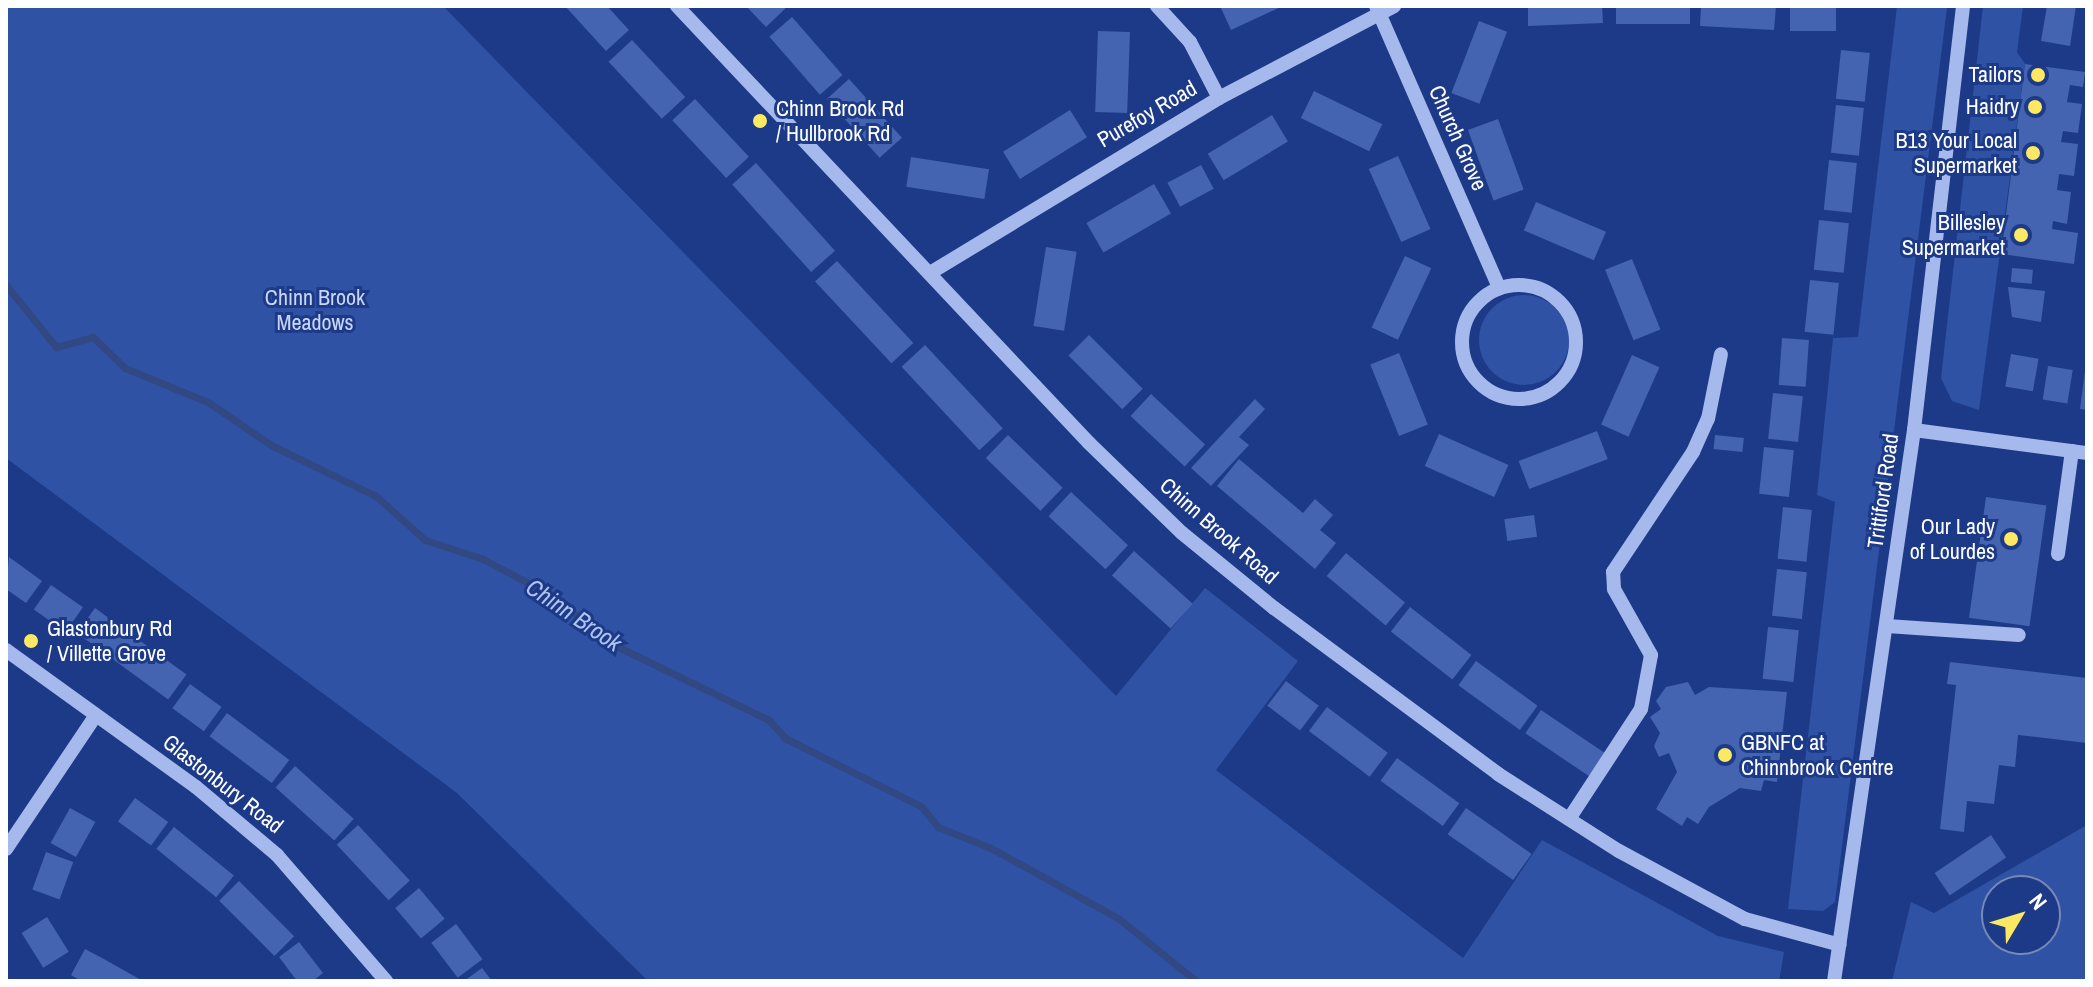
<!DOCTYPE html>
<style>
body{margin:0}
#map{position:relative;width:2093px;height:987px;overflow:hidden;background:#1c3a87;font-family:"Archivo Narrow",sans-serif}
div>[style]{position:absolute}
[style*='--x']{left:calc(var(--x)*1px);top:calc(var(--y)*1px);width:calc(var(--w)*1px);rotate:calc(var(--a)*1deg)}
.green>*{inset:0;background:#2f52a5}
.round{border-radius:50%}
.stream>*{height:7px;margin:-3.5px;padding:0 3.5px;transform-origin:3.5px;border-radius:3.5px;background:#324882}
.building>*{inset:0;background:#4463b0;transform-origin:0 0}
.minor>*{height:14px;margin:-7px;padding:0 7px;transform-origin:7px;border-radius:7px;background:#a5b9ec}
.minor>.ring{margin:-7px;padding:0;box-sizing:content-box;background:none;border:14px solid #a5b9ec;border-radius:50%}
.dots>*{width:22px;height:22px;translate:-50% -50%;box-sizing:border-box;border:4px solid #1c3a87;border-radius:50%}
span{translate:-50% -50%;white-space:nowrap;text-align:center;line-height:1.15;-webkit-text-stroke:6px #1c3a87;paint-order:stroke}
.poi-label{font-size:22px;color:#fff}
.right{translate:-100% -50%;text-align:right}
.left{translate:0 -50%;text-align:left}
.street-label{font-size:22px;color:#fff}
.park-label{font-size:22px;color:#cad7f9}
.water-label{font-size:24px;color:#b0c4f3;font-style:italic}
.frame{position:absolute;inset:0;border:8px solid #fff;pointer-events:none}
.north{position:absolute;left:1981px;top:875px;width:80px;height:80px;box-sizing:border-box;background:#1c3a87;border:2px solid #7789b7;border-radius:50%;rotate:52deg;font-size:22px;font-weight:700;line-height:32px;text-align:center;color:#fff}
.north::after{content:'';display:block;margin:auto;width:28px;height:36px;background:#fce862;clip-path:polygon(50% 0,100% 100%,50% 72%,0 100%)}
</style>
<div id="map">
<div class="green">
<div style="clip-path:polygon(6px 6px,443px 6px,1116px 696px,1205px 588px,1298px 661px,1216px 770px,1463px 958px,1542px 840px,1718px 936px,1784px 952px,1779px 981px,648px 981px,457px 793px,6px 458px)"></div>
<div style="clip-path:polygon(1897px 6px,1947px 8px,1835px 902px,1823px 911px,1788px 909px,1835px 502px,1817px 495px,1833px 338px,1858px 337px)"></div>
<div style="clip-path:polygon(1983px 6px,2023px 6px,2017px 52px,2025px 64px,1979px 410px,1952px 401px,1941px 378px)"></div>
<div class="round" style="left:1479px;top:295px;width:90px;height:90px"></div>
<div style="clip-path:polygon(evenodd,2087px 825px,2087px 981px,1892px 981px,1911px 902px,1934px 913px,2087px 825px,2045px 891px,2045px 939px,1997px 939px,1997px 891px,2045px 891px)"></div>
</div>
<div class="stream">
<div style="--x:6;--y:285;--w:80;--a:51.1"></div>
<div style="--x:56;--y:347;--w:38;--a:-15"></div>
<div style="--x:93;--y:337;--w:45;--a:44.1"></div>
<div style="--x:125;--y:368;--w:90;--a:22.3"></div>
<div style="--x:208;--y:402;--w:76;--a:34.3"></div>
<div style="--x:271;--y:445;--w:117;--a:25.9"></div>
<div style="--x:376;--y:496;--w:66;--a:41.9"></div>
<div style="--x:425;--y:540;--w:61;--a:18.1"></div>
<div style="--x:483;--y:559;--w:89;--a:28"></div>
<div style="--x:562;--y:601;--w:51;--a:45"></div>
<div style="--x:598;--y:637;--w:190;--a:25.9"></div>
<div style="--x:769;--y:720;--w:24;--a:48"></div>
<div style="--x:785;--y:738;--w:153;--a:26.7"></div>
<div style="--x:922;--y:807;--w:26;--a:51"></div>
<div style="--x:938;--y:827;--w:57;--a:21.6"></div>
<div style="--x:991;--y:848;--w:145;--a:28.9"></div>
<div style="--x:1118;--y:918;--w:100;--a:38.9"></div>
</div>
<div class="building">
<div style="clip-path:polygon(565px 6px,607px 6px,629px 30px,606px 51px)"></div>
<div style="clip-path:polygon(746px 6px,788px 6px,766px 27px)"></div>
<div style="clip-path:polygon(1220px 6px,1283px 6px,1231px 30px)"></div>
<div style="clip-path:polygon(1528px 6px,1602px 6px,1603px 23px,1528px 26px)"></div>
<div style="left:1616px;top:6px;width:74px;height:18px"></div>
<div style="clip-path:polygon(1701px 6px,1776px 6px,1774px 30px,1700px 26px)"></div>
<div style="left:1790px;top:6px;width:46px;height:25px"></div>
<div style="clip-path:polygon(2047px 6px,2076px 6px,2070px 46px,2041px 41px)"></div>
<div style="left:792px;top:17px;width:77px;height:30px;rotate:49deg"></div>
<div style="left:1479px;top:21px;width:30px;height:77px;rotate:21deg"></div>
<div style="left:1098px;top:31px;width:32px;height:81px;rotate:2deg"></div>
<div style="left:632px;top:40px;width:78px;height:32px;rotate:47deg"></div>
<div style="left:1841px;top:50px;width:29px;height:49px;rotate:6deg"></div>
<div style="clip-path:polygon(2025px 64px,2085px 72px,2083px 87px,2070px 85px,2067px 102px,2082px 104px,2078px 133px,2063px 131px,2061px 142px,2078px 144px,2074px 176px,2059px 174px,2057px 190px,2071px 192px,2067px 224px,2053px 221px,2052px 229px,2078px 233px,2074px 264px,2001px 254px)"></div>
<div style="left:849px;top:79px;width:79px;height:30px;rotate:48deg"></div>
<div style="left:1314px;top:91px;width:76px;height:30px;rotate:26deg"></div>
<div style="left:695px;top:99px;width:79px;height:31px;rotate:47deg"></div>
<div style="left:1836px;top:105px;width:28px;height:48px;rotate:6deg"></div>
<div style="left:1070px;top:110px;width:32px;height:79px;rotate:58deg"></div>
<div style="left:1272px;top:115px;width:31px;height:75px;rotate:59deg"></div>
<div style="left:1498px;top:119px;width:75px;height:32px;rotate:70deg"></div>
<div style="left:1398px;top:156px;width:80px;height:32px;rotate:66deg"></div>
<div style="left:911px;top:157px;width:79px;height:30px;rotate:9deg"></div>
<div style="left:1829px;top:160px;width:28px;height:50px;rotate:6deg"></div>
<div style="left:756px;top:163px;width:118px;height:32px;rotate:48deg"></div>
<div style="left:1201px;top:165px;width:27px;height:38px;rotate:62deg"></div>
<div style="left:1154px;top:184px;width:34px;height:78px;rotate:60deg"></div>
<div style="left:1536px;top:202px;width:76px;height:31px;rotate:23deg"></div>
<div style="left:1819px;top:220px;width:30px;height:50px;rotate:6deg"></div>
<div style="left:1046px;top:247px;width:31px;height:80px;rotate:9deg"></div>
<div style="left:1405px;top:256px;width:29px;height:79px;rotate:25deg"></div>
<div style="left:1632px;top:259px;width:76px;height:29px;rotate:68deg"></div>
<div style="left:837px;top:261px;width:112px;height:30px;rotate:47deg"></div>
<div style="left:2012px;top:268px;width:21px;height:14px;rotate:5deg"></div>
<div style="left:1810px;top:280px;width:29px;height:52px;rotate:6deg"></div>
<div style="clip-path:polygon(2008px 287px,2045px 291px,2041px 322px,2012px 317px)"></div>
<div style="left:1089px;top:335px;width:76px;height:29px;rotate:45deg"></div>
<div style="left:1782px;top:338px;width:27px;height:47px;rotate:4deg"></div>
<div style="left:925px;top:345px;width:114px;height:32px;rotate:47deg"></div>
<div style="left:1399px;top:353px;width:77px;height:31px;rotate:68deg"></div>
<div style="left:2011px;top:354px;width:28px;height:33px;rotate:10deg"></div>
<div style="left:1632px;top:355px;width:30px;height:76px;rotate:24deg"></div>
<div style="left:2048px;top:366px;width:25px;height:34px;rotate:9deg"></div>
<div style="clip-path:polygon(2085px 371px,2087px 371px,2087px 410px,2080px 409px)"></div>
<div style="left:1773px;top:393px;width:30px;height:46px;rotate:6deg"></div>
<div style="left:1151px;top:394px;width:74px;height:30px;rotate:43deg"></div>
<div style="clip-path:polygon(1255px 399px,1265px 409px,1239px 437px,1249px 445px,1211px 486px,1191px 468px)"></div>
<div style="left:1597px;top:431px;width:30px;height:84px;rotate:69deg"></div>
<div style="left:1439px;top:434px;width:76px;height:35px;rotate:24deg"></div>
<div style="left:1008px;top:435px;width:76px;height:32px;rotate:44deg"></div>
<div style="left:1715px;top:435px;width:29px;height:14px;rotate:6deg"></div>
<div style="left:1764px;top:447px;width:30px;height:47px;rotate:6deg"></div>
<div style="clip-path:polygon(1239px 459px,1303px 513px,1315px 499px,1333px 515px,1320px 530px,1336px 543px,1315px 569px,1217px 486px)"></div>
<div style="left:1071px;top:492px;width:78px;height:33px;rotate:43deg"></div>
<div style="left:1986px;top:497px;width:61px;height:122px;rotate:8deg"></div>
<div style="left:1783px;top:507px;width:29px;height:52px;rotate:6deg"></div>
<div style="left:1534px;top:515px;width:22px;height:30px;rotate:82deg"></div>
<div style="left:1134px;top:551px;width:79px;height:33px;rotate:42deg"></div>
<div style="left:1346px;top:553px;width:77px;height:30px;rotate:40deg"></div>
<div style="clip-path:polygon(9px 557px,42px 581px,26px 603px,6px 589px)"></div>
<div style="left:1777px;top:569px;width:30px;height:47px;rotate:6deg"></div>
<div style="left:51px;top:585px;width:39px;height:30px;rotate:35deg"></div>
<div style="left:1410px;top:607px;width:78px;height:31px;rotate:38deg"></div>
<div style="left:95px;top:608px;width:113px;height:31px;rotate:36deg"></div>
<div style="left:1768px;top:627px;width:31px;height:52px;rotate:6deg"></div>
<div style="left:1476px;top:661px;width:76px;height:30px;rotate:36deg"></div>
<div style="clip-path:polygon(1950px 662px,2087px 678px,2087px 743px,2018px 735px,2015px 767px,1999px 765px,1994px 804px,1967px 801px,1964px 832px,1940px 829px,1956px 685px,1947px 684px)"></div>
<div style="left:1286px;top:681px;width:41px;height:31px;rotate:37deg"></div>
<div style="clip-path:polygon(1688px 682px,1695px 695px,1709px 687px,1787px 692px,1777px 782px,1764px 780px,1761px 791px,1740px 788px,1709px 807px,1698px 824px,1687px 817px,1682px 826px,1656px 809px,1677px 772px,1669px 753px,1659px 757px,1654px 746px,1660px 733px,1650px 717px,1661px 709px,1656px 701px,1666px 687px)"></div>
<div style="left:190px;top:684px;width:39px;height:30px;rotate:36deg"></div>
<div style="left:1327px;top:707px;width:76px;height:30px;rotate:37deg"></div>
<div style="left:1541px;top:710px;width:77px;height:28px;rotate:34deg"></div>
<div style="left:227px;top:713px;width:78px;height:29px;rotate:37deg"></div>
<div style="left:1397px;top:758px;width:77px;height:28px;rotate:36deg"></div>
<div style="left:295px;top:766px;width:79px;height:29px;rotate:42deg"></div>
<div style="left:135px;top:798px;width:41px;height:29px;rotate:36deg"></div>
<div style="left:70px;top:808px;width:29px;height:40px;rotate:29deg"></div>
<div style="left:1466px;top:808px;width:80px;height:32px;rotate:35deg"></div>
<div style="left:358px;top:825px;width:76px;height:29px;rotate:47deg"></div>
<div style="left:174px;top:827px;width:77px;height:28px;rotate:39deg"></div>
<div style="left:1991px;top:835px;width:27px;height:68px;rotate:56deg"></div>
<div style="left:46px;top:852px;width:29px;height:40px;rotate:20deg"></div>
<div style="left:239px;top:881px;width:78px;height:28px;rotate:45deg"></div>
<div style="left:419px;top:888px;width:40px;height:31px;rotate:50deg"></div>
<div style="left:47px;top:917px;width:41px;height:30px;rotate:58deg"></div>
<div style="left:456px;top:924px;width:44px;height:31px;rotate:53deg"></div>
<div style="clip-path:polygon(299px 942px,323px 973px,313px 981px,297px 981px,279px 957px)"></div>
<div style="clip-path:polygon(85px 949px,102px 958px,143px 981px,81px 981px,71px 975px)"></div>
<div style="clip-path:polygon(482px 968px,492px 981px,464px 981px)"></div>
</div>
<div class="minor">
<div style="--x:677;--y:6;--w:601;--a:46.69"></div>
<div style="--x:1089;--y:443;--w:129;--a:44.1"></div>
<div style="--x:1182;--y:533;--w:119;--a:39.2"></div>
<div style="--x:1274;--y:608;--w:279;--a:36.5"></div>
<div style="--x:1498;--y:774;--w:143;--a:32.5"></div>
<div style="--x:1619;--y:851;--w:143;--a:28.4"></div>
<div style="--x:1745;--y:919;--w:98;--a:15.3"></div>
<div style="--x:1157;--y:6;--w:49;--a:47.5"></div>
<div style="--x:1190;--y:42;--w:63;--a:62.6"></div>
<div style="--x:1376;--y:6;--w:308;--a:66.4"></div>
<div style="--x:930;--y:273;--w:338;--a:-31.2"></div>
<div style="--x:1219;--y:98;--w:198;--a:-27.7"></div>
<div class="ring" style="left:1462px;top:285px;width:100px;height:100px"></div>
<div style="--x:1914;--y:430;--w:175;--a:7.6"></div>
<div style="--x:2058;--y:554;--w:104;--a:-82.3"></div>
<div style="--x:1887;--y:626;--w:132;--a:3.9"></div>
<div style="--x:6;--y:650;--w:234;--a:35.8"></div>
<div style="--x:196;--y:787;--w:106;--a:40"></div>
<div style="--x:277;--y:855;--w:167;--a:49.1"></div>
<div style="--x:1569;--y:819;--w:131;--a:-56.8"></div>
<div style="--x:1641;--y:709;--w:55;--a:-79.5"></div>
<div style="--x:1651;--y:655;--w:76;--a:-119.3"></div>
<div style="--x:1614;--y:589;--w:17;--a:-93"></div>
<div style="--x:1613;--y:572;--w:144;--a:-56.3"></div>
<div style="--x:1693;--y:452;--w:36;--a:-66"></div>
<div style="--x:1708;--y:419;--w:66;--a:-78.7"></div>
<div style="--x:6;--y:849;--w:161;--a:-56.1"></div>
<div style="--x:1834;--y:981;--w:557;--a:-81.74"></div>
<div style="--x:1914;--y:430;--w:427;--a:-83.4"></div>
</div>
<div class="dots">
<div style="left:2038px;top:75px;background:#fce862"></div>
<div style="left:2035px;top:107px;background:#fce862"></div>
<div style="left:760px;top:121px;background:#fce862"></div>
<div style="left:2033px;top:153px;background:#fce862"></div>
<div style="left:2021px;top:235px;background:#fce862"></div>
<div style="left:2011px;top:539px;background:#fce862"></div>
<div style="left:31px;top:641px;background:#fce862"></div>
<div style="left:1725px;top:755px;background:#fce862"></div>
</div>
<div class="poi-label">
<span class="right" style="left:2022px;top:75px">Tailors</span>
<span class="right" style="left:2019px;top:107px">Haidry</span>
<span class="left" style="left:776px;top:121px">Chinn Brook Rd<br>/ Hullbrook Rd</span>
<span class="right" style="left:2017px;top:153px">B13 Your Local<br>Supermarket</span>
<span class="right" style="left:2005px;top:235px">Billesley<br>Supermarket</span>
<span class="right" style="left:1995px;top:539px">Our Lady<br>of Lourdes</span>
<span class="left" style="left:47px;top:641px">Glastonbury Rd<br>/ Villette Grove</span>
<span class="left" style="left:1741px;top:755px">GBNFC at<br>Chinnbrook Centre</span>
</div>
<div class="street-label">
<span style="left:1147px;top:114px;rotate:-30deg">Purefoy Road</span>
<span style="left:1458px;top:138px;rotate:66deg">Church Grove</span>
<span style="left:1883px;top:491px;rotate:-82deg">Trittiford Road</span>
<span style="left:1219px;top:531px;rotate:41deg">Chinn Brook Road</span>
<span style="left:223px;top:784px;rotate:38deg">Glastonbury Road</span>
</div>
<div class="park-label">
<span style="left:315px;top:310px">Chinn Brook<br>Meadows</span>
</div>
<div class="water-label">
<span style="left:574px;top:615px;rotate:34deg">Chinn Brook</span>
</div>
<div class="frame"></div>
<div class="north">N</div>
</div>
